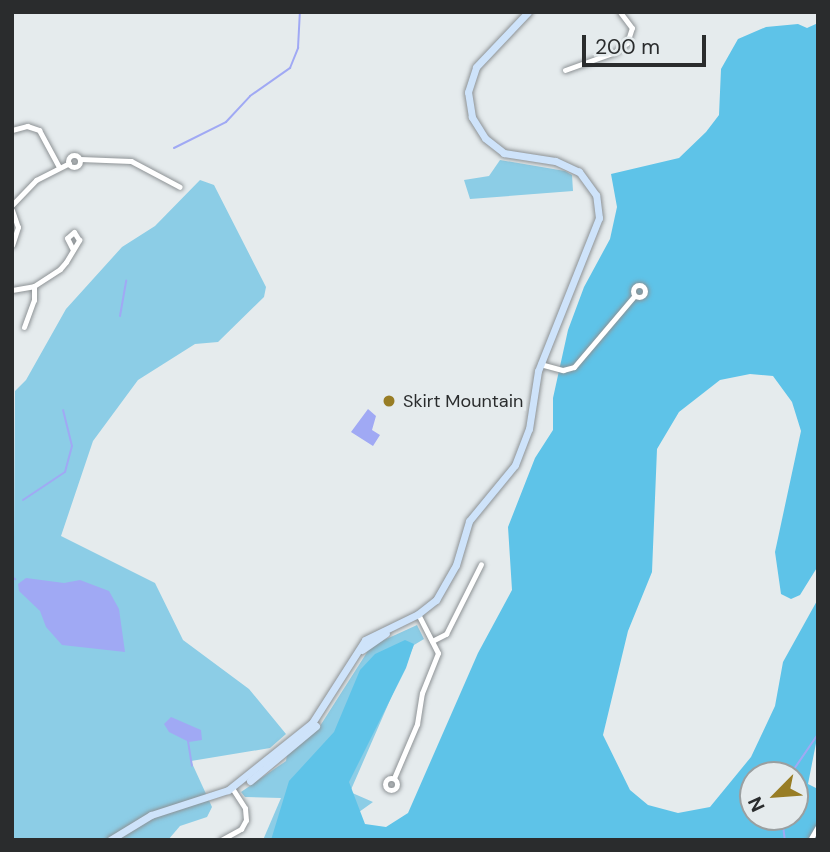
<!DOCTYPE html>
<style>
body{margin:0}
#map{position:relative;width:830px;height:852px;overflow:hidden;background:#e5ebed;font-family:"DM Sans",sans-serif}
div>[style]{position:absolute}
[style*='--x']{left:calc(var(--x)*1px);top:calc(var(--y)*1px);width:calc(var(--w)*1px);rotate:calc(var(--a)*1deg)}
.green>*{inset:0;background:#8ccde6}
.forest>*{inset:0;background:#5ec3e8}
.water>*{inset:0;background:#a0a9f4}
.stream>*{height:2px;margin:-1px;padding:0 1px;transform-origin:1px;border-radius:1px;background:#a0a9f4}
.roads{filter:drop-shadow(0 0 2px #8d9295) drop-shadow(0 0 2px #8d9295)}
.street>*{height:5px;margin:-2.5px;padding:0 2.5px;transform-origin:2.5px;border-radius:2.5px;background:#fff}
.street>.ring{margin:-2.5px;padding:0;box-sizing:content-box;background:none;border:5px solid #fff;border-radius:50%}
.secondary>*{height:7px;margin:-3.5px;padding:0 3.5px;transform-origin:3.5px;border-radius:3.5px;background:#cee3fa}
.dots>*{width:19px;height:19px;translate:-50% -50%;box-sizing:border-box;border:4px solid #e5ebed;border-radius:50%}
span{translate:-50% -50%;white-space:nowrap;text-align:center;line-height:1.15;-webkit-text-stroke:7px #e5ebed;paint-order:stroke}
.poi-label{font-size:18px;color:#2a2c2d}
.left{translate:0 -50%;text-align:left}
.frame{position:absolute;inset:0;border:14px solid #2a2c2d;pointer-events:none}
.north{position:absolute;left:739px;top:761px;width:70px;height:70px;box-sizing:border-box;background:#e5ebed;border:2px solid #9a9fa0;border-radius:50%;rotate:245deg;font-size:19px;font-weight:700;line-height:28px;text-align:center;color:#2a2c2d}
.north::after{content:'';display:block;margin:auto;width:24px;height:32px;background:#987d25;clip-path:polygon(50% 0,100% 100%,50% 72%,0 100%)}
.scale{position:absolute;left:582px;top:35px;width:124px;height:32px;box-sizing:border-box;border:4px solid #2a2c2d;border-top:0;padding-left:9px;font-size:21px;line-height:24px;white-space:nowrap;color:#2a2c2d;-webkit-text-stroke:5px #e5ebed;paint-order:stroke}
</style>
<div id="map">
<div class="green">
<div style="clip-path:polygon(500px 160px,565px 171px,572px 175px,573px 191px,470px 199px,464px 180px,489px 176px)"></div>
<div style="clip-path:polygon(200px 180px,214px 185px,266px 287px,264px 297px,218px 342px,195px 344px,138px 380px,93px 441px,61px 536px,155px 583px,183px 640px,249px 689px,286px 734px,270px 748px,191px 761px,212px 807px,207px 817px,180px 826px,168px 840px,12px 840px,15px 391px,26px 380px,66px 309px,122px 247px,155px 226px)"></div>
<div style="clip-path:polygon(417px 625px,424px 639px,414px 645px,350px 792px,373px 802px,320px 840px,263px 840px,281px 798px,245px 797px,241px 792px,286px 761px,287px 755px,320px 726px,371px 646px)"></div>
</div>
<div class="forest">
<div style="clip-path:polygon(evenodd,818px 23px,818px 566px,800px 595px,791px 599px,781px 594px,775px 552px,801px 431px,792px 402px,773px 376px,750px 374px,720px 380px,679px 412px,657px 449px,652px 572px,628px 631px,603px 735px,630px 790px,648px 805px,678px 813px,710px 807px,751px 757px,775px 706px,783px 662px,818px 599px,818px 733px,808px 784px,818px 789px,818px 840px,271px 840px,289px 781px,334px 732px,360px 670px,375px 654px,405px 640px,414px 644px,406px 668px,349px 782px,365px 824px,386px 827px,408px 813px,478px 653px,512px 590px,508px 527px,535px 458px,553px 430px,553px 398px,568px 330px,584px 287px,610px 239px,617px 207px,611px 174px,679px 158px,706px 132px,719px 115px,721px 69px,738px 39px,766px 27px,798px 24px,807px 28px,818px 23px,753px 775px,795px 775px,795px 817px,753px 817px,753px 775px)"></div>
</div>
<div class="water">
<div style="clip-path:polygon(368px 409px,376px 416px,372px 430px,380px 435px,373px 446px,351px 432px)"></div>
<div style="clip-path:polygon(26px 578px,64px 583px,80px 580px,109px 591px,119px 609px,125px 652px,62px 645px,46px 627px,40px 611px,19px 591px,18px 584px)"></div>
<div style="clip-path:polygon(171px 717px,201px 730px,202px 740px,189px 742px,169px 732px,164px 724px)"></div>
</div>
<div class="stream">
<div style="--x:174;--y:148;--w:58;--a:-26.6"></div>
<div style="--x:226;--y:122;--w:35;--a:-47"></div>
<div style="--x:250;--y:96;--w:49;--a:-35"></div>
<div style="--x:290;--y:68;--w:22;--a:-68"></div>
<div style="--x:298;--y:48;--w:36;--a:-87"></div>
<div style="--x:120;--y:316;--w:36;--a:-80"></div>
<div style="--x:23;--y:500;--w:50;--a:-33.7"></div>
<div style="--x:65;--y:472;--w:27;--a:-75"></div>
<div style="--x:72;--y:446;--w:37;--a:-104"></div>
<div style="--x:12;--y:577;--w:4;--a:34"></div>
<div style="--x:188;--y:741;--w:25;--a:81"></div>
<div style="--x:790;--y:775;--w:50;--a:-55.7"></div>
<div style="--x:782;--y:817;--w:23;--a:83"></div>
</div>
<div class="roads">
<div class="street">
<div style="--x:565;--y:70;--w:53;--a:-19.8"></div>
<div style="--x:615;--y:52;--w:15;--a:-37"></div>
<div style="--x:627;--y:43;--w:16;--a:-72"></div>
<div style="--x:632;--y:28;--w:20;--a:-127"></div>
<div style="--x:12;--y:130;--w:16;--a:-15"></div>
<div style="--x:27;--y:126;--w:13;--a:18"></div>
<div style="--x:39;--y:130;--w:42;--a:61.6"></div>
<div class="ring" style="left:68px;top:155px;width:7px;height:7px"></div>
<div style="--x:80;--y:159;--w:51;--a:2.2"></div>
<div style="--x:131;--y:161;--w:55;--a:28"></div>
<div style="--x:12;--y:205;--w:35;--a:-46"></div>
<div style="--x:36;--y:180;--w:37;--a:-27"></div>
<div style="--x:12;--y:210;--w:18;--a:71"></div>
<div style="--x:18;--y:227;--w:19;--a:108"></div>
<div class="ring" style="left:633px;top:285px;width:7px;height:7px"></div>
<div style="--x:12;--y:290;--w:22;--a:-10"></div>
<div style="--x:34;--y:286;--w:31;--a:-33"></div>
<div style="--x:60;--y:269;--w:9;--a:-49"></div>
<div style="--x:66;--y:262;--w:26;--a:-59"></div>
<div style="--x:79;--y:240;--w:9;--a:-122"></div>
<div style="--x:74;--y:232;--w:9;--a:139"></div>
<div style="--x:67;--y:238;--w:13;--a:63"></div>
<div style="--x:24;--y:327;--w:29;--a:-70"></div>
<div style="--x:34;--y:300;--w:14;--a:-90"></div>
<div style="--x:540;--y:364;--w:24;--a:15"></div>
<div style="--x:563;--y:370;--w:11;--a:-15"></div>
<div style="--x:574;--y:367;--w:94;--a:-49.7"></div>
<div style="--x:432;--y:641;--w:16;--a:-27"></div>
<div style="--x:446;--y:634;--w:78;--a:-63.4"></div>
<div class="ring" style="left:385px;top:778px;width:7px;height:7px"></div>
<div style="--x:394;--y:778;--w:59;--a:-66.9"></div>
<div style="--x:417;--y:724;--w:31;--a:-81"></div>
<div style="--x:422;--y:693;--w:43;--a:-68.2"></div>
<div style="--x:438;--y:653;--w:44;--a:-117.1"></div>
<div style="--x:221;--y:840;--w:23;--a:-29"></div>
<div style="--x:241;--y:829;--w:10;--a:-61"></div>
<div style="--x:246;--y:820;--w:12;--a:-95"></div>
<div style="--x:245;--y:808;--w:24;--a:-123"></div>
<div style="--x:810;--y:840;--w:16;--a:-60"></div>
</div>
<div class="secondary">
<div style="--x:362;--y:650;--w:29;--a:-35"></div>
<div style="--x:250;--y:781;--w:86;--a:-39.8"></div>
<div style="--x:110;--y:840;--w:48;--a:-31.4"></div>
<div style="--x:151;--y:815;--w:81;--a:-18"></div>
<div style="--x:228;--y:790;--w:107;--a:-38.6"></div>
<div style="--x:312;--y:723;--w:98;--a:-57.4"></div>
<div style="--x:365;--y:640;--w:59;--a:-26.1"></div>
<div style="--x:418;--y:614;--w:23;--a:-38"></div>
<div style="--x:436;--y:600;--w:40;--a:-60.3"></div>
<div style="--x:456;--y:565;--w:46;--a:-73.5"></div>
<div style="--x:469;--y:521;--w:72;--a:-50.6"></div>
<div style="--x:515;--y:465;--w:39;--a:-69"></div>
<div style="--x:529;--y:429;--w:59;--a:-81.2"></div>
<div style="--x:538;--y:371;--w:165;--a:-68.3"></div>
<div style="--x:599;--y:218;--w:23;--a:-97"></div>
<div style="--x:596;--y:195;--w:29;--a:-126"></div>
<div style="--x:579;--y:172;--w:26;--a:-155"></div>
<div style="--x:555;--y:161;--w:52;--a:-171.1"></div>
<div style="--x:504;--y:153;--w:24;--a:-142"></div>
<div style="--x:485;--y:138;--w:25;--a:-122"></div>
<div style="--x:472;--y:117;--w:25;--a:-99"></div>
<div style="--x:468;--y:92;--w:26;--a:-72"></div>
<div style="--x:476;--y:67;--w:76;--a:-46.6"></div>
</div>
</div>
<div class="dots">
<div style="left:389px;top:401px;background:#987d25"></div>
</div>
<div class="poi-label">
<span class="left" style="left:403px;top:401px">Skirt Mountain</span>
</div>
<div class="frame"></div>
<div class="north">N</div>
<div class="scale">200 m</div>
</div>
